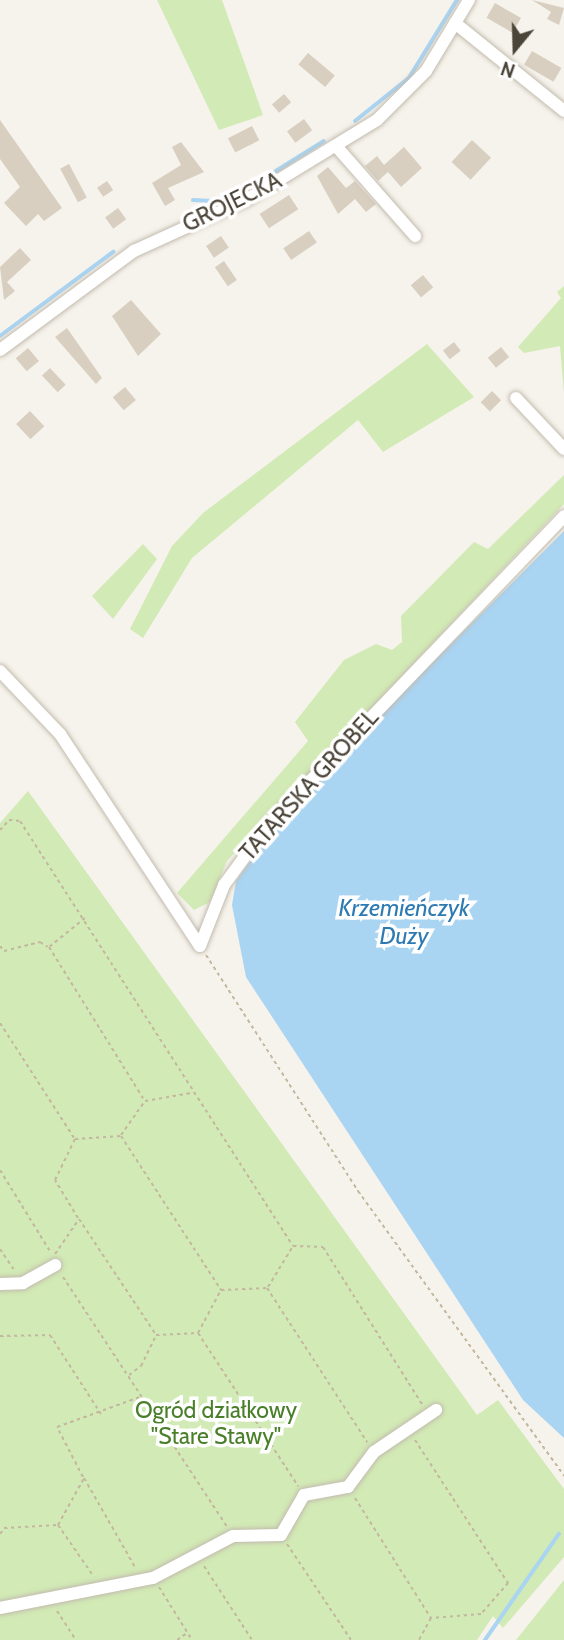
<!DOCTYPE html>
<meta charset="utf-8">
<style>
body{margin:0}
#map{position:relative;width:564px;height:1640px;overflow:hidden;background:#f6f3ec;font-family:Cabin,sans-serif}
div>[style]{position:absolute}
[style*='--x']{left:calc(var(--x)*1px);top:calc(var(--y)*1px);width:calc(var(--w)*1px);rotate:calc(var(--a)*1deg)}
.green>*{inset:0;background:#d2eab5}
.water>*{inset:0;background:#a9d4f2}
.stream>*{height:3.5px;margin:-1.75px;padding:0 1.75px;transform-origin:1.75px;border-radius:1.75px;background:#a9d4f2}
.building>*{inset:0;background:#d8cfc1;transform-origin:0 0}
.path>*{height:2px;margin-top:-1px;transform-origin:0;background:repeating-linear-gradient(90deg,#c4b79f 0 3.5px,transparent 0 7px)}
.roads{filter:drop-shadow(0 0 2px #c2bbae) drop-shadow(0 0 2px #c2bbae)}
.minor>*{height:12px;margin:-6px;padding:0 6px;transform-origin:6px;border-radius:6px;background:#fff}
span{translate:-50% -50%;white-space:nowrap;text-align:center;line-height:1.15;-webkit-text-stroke:7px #fff;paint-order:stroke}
.street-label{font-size:23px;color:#4b4439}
.park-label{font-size:23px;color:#4a7f2a}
.water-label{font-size:24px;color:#2e7ab2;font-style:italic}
.north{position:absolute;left:480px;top:14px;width:70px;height:70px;-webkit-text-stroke:5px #fff;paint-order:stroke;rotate:199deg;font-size:19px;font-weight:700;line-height:28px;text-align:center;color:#4b4439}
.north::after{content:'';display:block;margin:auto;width:24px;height:32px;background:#4b4439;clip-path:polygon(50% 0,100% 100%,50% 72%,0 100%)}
</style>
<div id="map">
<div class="green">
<div style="clip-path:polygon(157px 0,222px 0,263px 115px,219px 130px)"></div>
<div style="clip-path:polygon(564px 286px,564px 394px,560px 346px,524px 353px,518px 347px,561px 298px,557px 292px)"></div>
<div style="clip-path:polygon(427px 344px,474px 397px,383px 452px,358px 420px,192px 558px,143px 638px,130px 629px,172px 546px,203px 513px)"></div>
<div style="clip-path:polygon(564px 475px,564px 504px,227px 861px,210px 902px,194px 910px,177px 893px,308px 741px,295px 722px,344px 660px,376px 644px,392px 650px,402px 642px,401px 616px,474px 542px,488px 549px)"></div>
<div style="clip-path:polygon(143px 544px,157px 559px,113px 619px,92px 596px)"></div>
<div style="clip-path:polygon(28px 791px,477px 1415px,498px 1400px,564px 1489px,564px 1557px,503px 1628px,493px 1616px,477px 1640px,0 1640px,0 823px)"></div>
<div style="clip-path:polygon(564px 1580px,564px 1640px,516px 1640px)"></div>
</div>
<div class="water">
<div style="clip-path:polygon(564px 531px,564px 1438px,523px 1400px,246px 977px,232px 905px,236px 881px,291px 804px)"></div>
</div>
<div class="stream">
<div style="--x:355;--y:121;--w:69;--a:-38.5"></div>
<div style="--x:409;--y:78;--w:92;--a:-58.4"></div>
<div style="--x:193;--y:200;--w:20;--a:3"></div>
<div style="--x:213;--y:201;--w:51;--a:-23.1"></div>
<div style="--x:260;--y:181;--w:75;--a:-32"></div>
<div style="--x:0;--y:336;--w:141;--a:-36.6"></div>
<div style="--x:485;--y:1640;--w:129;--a:-55.1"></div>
</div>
<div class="building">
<div style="clip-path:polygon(532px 0,564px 8px,559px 25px,547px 19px,551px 12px)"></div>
<div style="left:495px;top:3px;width:30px;height:17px;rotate:30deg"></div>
<div style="left:532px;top:51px;width:34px;height:16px;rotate:30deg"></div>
<div style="left:308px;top:53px;width:35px;height:15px;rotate:40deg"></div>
<div style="left:284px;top:94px;width:11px;height:16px;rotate:49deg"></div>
<div style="left:304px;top:119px;width:14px;height:21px;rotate:54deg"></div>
<div style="clip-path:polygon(0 120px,62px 208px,44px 221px,38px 214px,26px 226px,4px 203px,20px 187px,0 159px)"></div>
<div style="left:252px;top:126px;width:16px;height:27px;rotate:63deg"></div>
<div style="left:472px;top:140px;width:26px;height:30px;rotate:43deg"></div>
<div style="clip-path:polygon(181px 142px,204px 172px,168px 188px,175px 200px,165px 206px,152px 183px,181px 165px,172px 147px)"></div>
<div style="clip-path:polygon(404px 147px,422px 168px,401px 187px,388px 172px,378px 181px,365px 166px,377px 156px,384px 165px)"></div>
<div style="left:69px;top:164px;width:38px;height:10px;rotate:62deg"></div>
<div style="clip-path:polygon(328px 167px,346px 188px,355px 181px,376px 204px,366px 212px,355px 199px,338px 214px,317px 176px)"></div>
<div style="left:107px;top:181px;width:11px;height:12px;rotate:56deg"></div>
<div style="left:289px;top:195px;width:17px;height:35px;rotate:57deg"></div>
<div style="left:118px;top:208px;width:14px;height:16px;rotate:54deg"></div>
<div style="left:309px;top:231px;width:14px;height:31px;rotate:56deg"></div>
<div style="left:221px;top:236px;width:14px;height:18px;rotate:56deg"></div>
<div style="clip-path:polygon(20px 248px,31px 260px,7px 282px,15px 291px,4px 300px,0 267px)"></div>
<div style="left:224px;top:261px;width:23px;height:11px;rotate:56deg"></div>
<div style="left:423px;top:275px;width:16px;height:16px;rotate:50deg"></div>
<div style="clip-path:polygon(131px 300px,161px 334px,138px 356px,112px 316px)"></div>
<div style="clip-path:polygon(67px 328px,102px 378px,96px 384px,55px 337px)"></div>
<div style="left:454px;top:342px;width:11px;height:14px;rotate:52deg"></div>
<div style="left:501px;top:347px;width:13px;height:17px;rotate:51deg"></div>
<div style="left:28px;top:348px;width:17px;height:16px;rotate:50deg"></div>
<div style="left:50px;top:368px;width:23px;height:11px;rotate:47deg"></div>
<div style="left:125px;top:387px;width:17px;height:16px;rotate:50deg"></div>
<div style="left:492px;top:391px;width:13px;height:16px;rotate:45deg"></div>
<div style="left:30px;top:411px;width:21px;height:19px;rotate:47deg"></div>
</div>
<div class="path">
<div style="--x:0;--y:830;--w:13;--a:-48"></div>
<div style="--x:9;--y:820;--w:11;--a:5"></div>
<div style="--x:20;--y:821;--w:505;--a:57.29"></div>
<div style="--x:85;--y:918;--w:46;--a:141.1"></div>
<div style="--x:49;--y:947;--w:181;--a:58.1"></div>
<div style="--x:0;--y:946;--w:6;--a:51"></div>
<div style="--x:4;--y:951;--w:37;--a:-14"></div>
<div style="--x:40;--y:942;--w:9;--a:32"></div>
<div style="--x:206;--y:955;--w:281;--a:57.2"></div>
<div style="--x:358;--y:1191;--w:352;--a:54.1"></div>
<div style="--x:0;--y:1023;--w:137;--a:57.2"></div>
<div style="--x:121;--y:1135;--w:42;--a:-54.8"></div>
<div style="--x:145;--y:1101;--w:47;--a:-9.9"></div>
<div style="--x:0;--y:1170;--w:97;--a:58.4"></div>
<div style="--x:78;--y:1218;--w:44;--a:-121.2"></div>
<div style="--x:55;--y:1180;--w:46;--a:-64"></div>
<div style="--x:75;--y:1139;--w:46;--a:-3.7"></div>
<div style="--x:121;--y:1136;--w:184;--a:57"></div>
<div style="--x:0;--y:1249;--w:25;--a:56"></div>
<div style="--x:55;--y:1254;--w:42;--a:-55.6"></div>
<div style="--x:79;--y:1219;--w:139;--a:56.4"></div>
<div style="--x:63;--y:1277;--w:299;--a:56.7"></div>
<div style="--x:268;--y:1287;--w:48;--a:-58.6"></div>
<div style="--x:293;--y:1246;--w:30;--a:2"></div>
<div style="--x:323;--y:1247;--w:186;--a:57.8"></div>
<div style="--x:198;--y:1333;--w:49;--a:-61.9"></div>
<div style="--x:221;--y:1290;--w:46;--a:-2.5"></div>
<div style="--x:267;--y:1288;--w:184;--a:57"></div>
<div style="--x:0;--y:1336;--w:50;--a:-1.1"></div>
<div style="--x:50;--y:1335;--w:94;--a:57.2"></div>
<div style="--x:129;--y:1375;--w:15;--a:-37"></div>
<div style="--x:141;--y:1366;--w:34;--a:-64"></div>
<div style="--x:156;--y:1335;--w:42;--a:-2.7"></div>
<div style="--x:198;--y:1333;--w:183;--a:56.8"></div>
<div style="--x:415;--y:1440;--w:171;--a:57"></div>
<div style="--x:508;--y:1583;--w:41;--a:131.1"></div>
<div style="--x:481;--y:1614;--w:50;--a:175.4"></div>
<div style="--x:83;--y:1477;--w:56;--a:-117.5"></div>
<div style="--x:57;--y:1427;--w:88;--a:-19.9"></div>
<div style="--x:355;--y:1498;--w:142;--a:57.7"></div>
<div style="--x:431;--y:1618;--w:25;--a:119"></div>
<div style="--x:58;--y:1525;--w:54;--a:-61"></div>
<div style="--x:84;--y:1478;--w:103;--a:60.2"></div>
<div style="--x:0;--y:1534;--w:7;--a:-56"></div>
<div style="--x:4;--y:1528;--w:54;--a:-3.2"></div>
<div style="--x:58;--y:1525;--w:63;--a:55.3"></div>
<div style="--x:287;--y:1544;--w:115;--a:56.3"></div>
<div style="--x:204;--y:1566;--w:88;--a:57"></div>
<div style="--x:159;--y:1587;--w:62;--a:58.1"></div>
<div style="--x:57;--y:1611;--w:35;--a:57"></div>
<div style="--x:177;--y:1640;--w:12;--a:-35"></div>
</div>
<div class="roads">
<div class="minor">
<div style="--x:455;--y:23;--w:140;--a:38.9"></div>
<div style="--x:336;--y:146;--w:120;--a:48.7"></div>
<div style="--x:0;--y:350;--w:167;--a:-36.5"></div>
<div style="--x:134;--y:251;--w:123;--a:-24.5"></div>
<div style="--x:246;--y:200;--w:153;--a:-31.4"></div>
<div style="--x:377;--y:120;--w:69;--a:-45"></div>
<div style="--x:426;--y:71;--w:83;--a:-58.8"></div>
<div style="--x:516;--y:398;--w:70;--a:46.7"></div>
<div style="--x:0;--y:671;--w:87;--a:46.4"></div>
<div style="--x:60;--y:734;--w:254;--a:56.6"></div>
<div style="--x:200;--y:946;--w:66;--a:-68.5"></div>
<div style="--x:224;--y:885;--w:74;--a:-53.7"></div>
<div style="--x:268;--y:825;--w:428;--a:-46.2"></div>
<div style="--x:0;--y:1284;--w:23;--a:-2"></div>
<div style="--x:23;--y:1283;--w:37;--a:-29"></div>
<div style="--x:0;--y:1608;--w:156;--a:-11.1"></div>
<div style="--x:153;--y:1578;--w:90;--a:-27.7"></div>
<div style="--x:233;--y:1536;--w:48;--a:-1.2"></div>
<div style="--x:281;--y:1535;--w:46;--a:-60.1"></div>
<div style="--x:304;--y:1495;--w:45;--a:-10.3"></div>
<div style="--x:348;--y:1487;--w:44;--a:-53.4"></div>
<div style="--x:374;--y:1452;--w:75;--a:-34.1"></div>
</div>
</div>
<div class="street-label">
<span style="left:232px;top:202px;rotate:-26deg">GROJECKA</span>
<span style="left:309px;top:785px;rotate:-48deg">TATARSKA GROBEL</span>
</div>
<div class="park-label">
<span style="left:216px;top:1423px">Ogród działkowy<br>"Stare Stawy"</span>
</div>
<div class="water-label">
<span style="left:404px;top:922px">Krzemieńczyk<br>Duży</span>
</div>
<div class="north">N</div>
</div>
